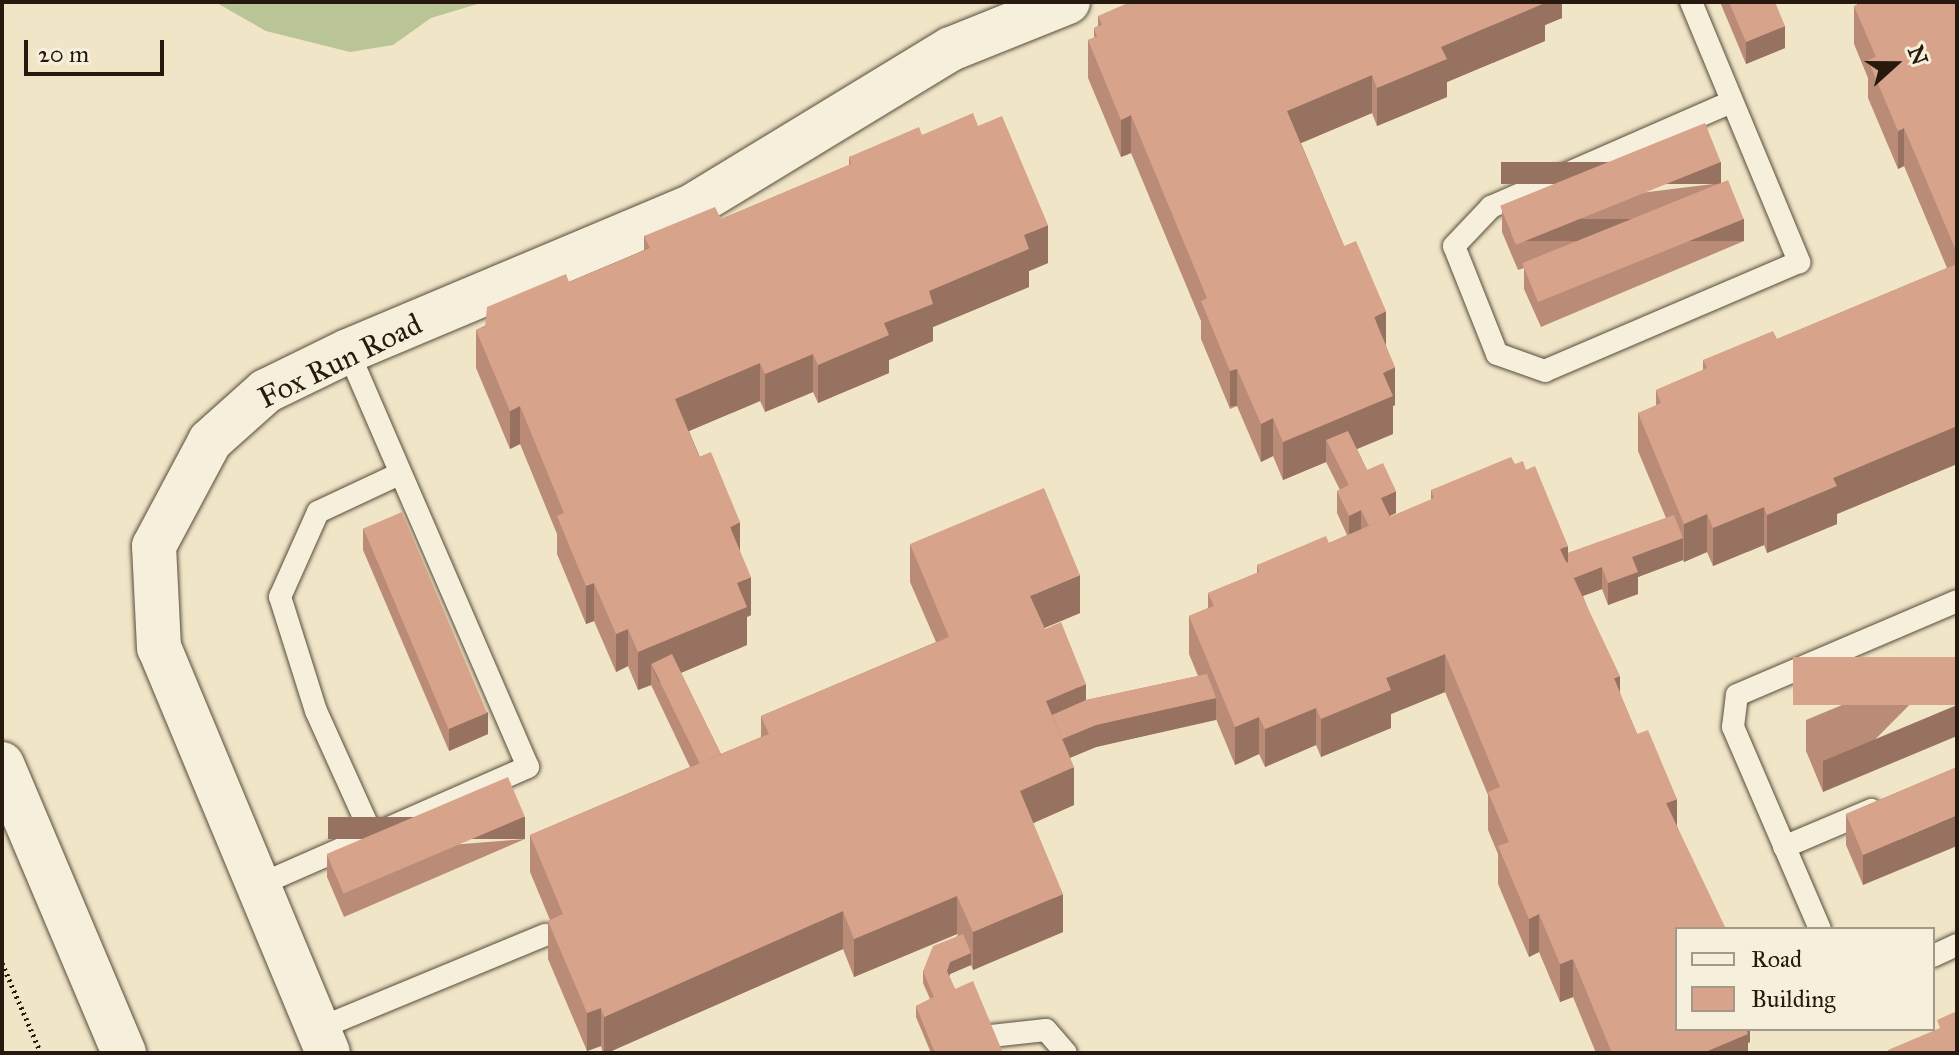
<!DOCTYPE html>
<style>
body{margin:0}
#map{position:relative;width:1959px;height:1055px;overflow:hidden;background:#f0e6c7;font-family:"IM FELL Great Primer",serif}
div>[style]{position:absolute}
[style*='--x']{left:calc(var(--x)*1px);top:calc(var(--y)*1px);width:calc(var(--w)*1px);rotate:calc(var(--a)*1deg)}
.green>*{inset:0;background:#b9c596}
.path>*{height:5px;margin-top:-2.5px;transform-origin:0;background:repeating-linear-gradient(90deg,#27190e 0 2px,transparent 0 6px)}
.roads{filter:drop-shadow(0 0 2px #594c3c) drop-shadow(0 0 2px #594c3c)}
.lane>*{height:22px;margin:-11px;padding:0 11px;transform-origin:11px;border-radius:11px;background:#f5efdb}
.street>*{height:44px;margin:-22px;padding:0 22px;transform-origin:22px;border-radius:22px;background:#f5efdb}
.secondary>*{height:44px;margin:-22px;padding:0 22px;transform-origin:22px;border-radius:22px;background:#f5efdb}
.wall>*{inset:0;background:#ba8c78}
.shaded-wall>*{inset:0;background:#977261;transform-origin:0 0}
.building>*{inset:0;background:#d8a38b;transform-origin:0 0}
span{translate:-50% -50%;white-space:nowrap;text-align:center;line-height:1.15;-webkit-text-stroke:6px #f5efdb;paint-order:stroke}
.street-label{font-size:30px;color:#27190e}
.frame{position:absolute;inset:0;border:4px solid #27190e;pointer-events:none}
.legend{position:absolute;left:1675px;top:927px;width:260px;height:104px;box-sizing:border-box;background:#f5efdb;border:2px solid #a39989;margin:0;padding:10px 14px;list-style:none;font-size:24px;color:#27190e}
.legend li{display:flex;align-items:center;gap:16px;height:40px}
.legend b{width:40px;border:2px solid #a39989}
.north{position:absolute;left:1855px;top:24px;width:80px;height:80px;-webkit-text-stroke:6px #f5efdb;paint-order:stroke;rotate:69deg;font-size:22px;font-weight:700;line-height:32px;text-align:center;color:#27190e}
.north::after{content:'';display:block;margin:auto;width:28px;height:36px;background:#27190e;clip-path:polygon(50% 0,100% 100%,50% 72%,0 100%)}
.scale{position:absolute;left:24px;top:40px;width:140px;height:36px;box-sizing:border-box;border:4px solid #27190e;border-top:0;padding-left:10px;font-size:24px;line-height:28px;white-space:nowrap;color:#27190e;-webkit-text-stroke:6px #f5efdb;paint-order:stroke}
</style>
<div id="map">
<div class="green">
<div style="clip-path:polygon(215px 2px,484px 2px,431px 18px,393px 45px,350px 52px,266px 31px)"></div>
</div>
<div class="path">
<div style="--x:2;--y:963;--w:98;--a:66.6"></div>
</div>
<div class="roads">
<div class="lane">
<div style="--x:1691;--y:2;--w:282;--a:67.4"></div>
<div style="--x:1799;--y:262;--w:276;--a:156.8"></div>
<div style="--x:1545;--y:371;--w:51;--a:-160.5"></div>
<div style="--x:1497;--y:354;--w:116;--a:-111.7"></div>
<div style="--x:1454;--y:246;--w:54;--a:-46.5"></div>
<div style="--x:1491;--y:207;--w:262;--a:-23.6"></div>
<div style="--x:372;--y:835;--w:136;--a:-114.3"></div>
<div style="--x:316;--y:711;--w:120;--a:-107.5"></div>
<div style="--x:280;--y:597;--w:93;--a:-65.9"></div>
<div style="--x:318;--y:512;--w:89;--a:-25.1"></div>
<div style="--x:1784;--y:847;--w:95;--a:-23"></div>
<div style="--x:259;--y:885;--w:294;--a:-23.7"></div>
<div style="--x:528;--y:767;--w:453;--a:-113.4"></div>
<div style="--x:1820;--y:929;--w:220;--a:-113.3"></div>
<div style="--x:1733;--y:727;--w:32;--a:-83"></div>
<div style="--x:1737;--y:695;--w:239;--a:-23.1"></div>
<div style="--x:1933;--y:956;--w:26;--a:-25"></div>
<div style="--x:318;--y:1029;--w:246;--a:-22.5"></div>
<div style="--x:991;--y:1036;--w:55;--a:-6.2"></div>
<div style="--x:1046;--y:1030;--w:30;--a:49"></div>
</div>
<div class="street">
<div style="--x:328;--y:1053;--w:439;--a:-112.6"></div>
<div style="--x:159;--y:648;--w:102;--a:-92.8"></div>
<div style="--x:154;--y:546;--w:119;--a:-61.9"></div>
<div style="--x:210;--y:441;--w:75;--a:-41.8"></div>
<div style="--x:266;--y:391;--w:91;--a:-26"></div>
<div style="--x:348;--y:351;--w:370;--a:-22.8"></div>
<div style="--x:689;--y:208;--w:306;--a:-31.3"></div>
<div style="--x:951;--y:49;--w:126;--a:-21.9"></div>
</div>
<div class="secondary">
<div style="--x:2;--y:764;--w:314;--a:67.1"></div>
</div>
</div>
<div class="wall">
<div style="clip-path:polygon(1562px 2px,1562px 18px,1545px 25px,1545px 41px,1447px 82px,1447px 97px,1377px 126px,1372px 113px,1301px 143px,1386px 346px,1395px 405px,1393px 406px,1393px 434px,1357px 449px,1367px 470px,1396px 513px,1390px 516px,1390px 517px,1431px 500px,1431px 490px,1515px 464px,1526px 470px,1568px 553px,1666px 518px,1638px 451px,1638px 413px,1656px 406px,1656px 390px,1703px 370px,1703px 360px,1777px 339px,1947px 268px,1904px 166px,1898px 169px,1868px 98px,1868px 78px,1854px 44px,1854px 6px,1857px 5px,1857px 2px,1957px 2px,1957px 464px,1837px 514px,1837px 524px,1767px 553px,1764px 545px,1713px 566px,1707px 552px,1684px 562px,1683px 560px,1638px 577px,1638px 594px,1608px 605px,1602px 589px,1583px 596px,1620px 694px,1677px 826px,1750px 1029px,1750px 1042px,1748px 1043px,1748px 1053px,1596px 1053px,1573px 997px,1560px 1002px,1539px 952px,1529px 957px,1498px 884px,1498px 854px,1488px 830px,1488px 795px,1445px 692px,1391px 714px,1391px 728px,1321px 757px,1316px 745px,1265px 767px,1259px 754px,1235px 765px,1216px 719px,1096px 747px,1070px 758px,1074px 805px,1033px 823px,1063px 932px,973px 970px,971px 965px,950px 974px,949px 976px,955px 989px,1003px 1053px,931px 1053px,916px 1017px,916px 1006px,930px 999px,923px 983px,923px 971px,958px 935px,957px 934px,854px 977px,843px 949px,607px 1053px,603px 1053px,601px 1046px,587px 1051px,548px 959px,548px 921px,550px 920px,530px 872px,530px 835px,690px 767px,651px 685px,638px 690px,628px 666px,616px 672px,594px 621px,586px 624px,557px 554px,557px 534px,520px 444px,510px 449px,476px 368px,476px 330px,644px 250px,644px 236px,721px 219px,849px 165px,849px 157px,922px 135px,978px 126px,1048px 263px,1029px 271px,1029px 287px,933px 327px,933px 341px,889px 360px,889px 373px,818px 403px,813px 392px,765px 412px,760px 401px,689px 431px,740px 553px,751px 615px,747px 617px,747px 645px,681px 673px,721px 754px,761px 737px,761px 716px,936px 642px,910px 582px,910px 544px,1080px 613px,1044px 628px,1086px 700px,1198px 676px,1189px 654px,1189px 616px,1208px 608px,1208px 593px,1257px 573px,1257px 565px,1329px 543px,1347px 535px,1337px 513px,1337px 491px,1340px 490px,1326px 462px,1283px 480px,1273px 456px,1261px 462px,1237px 406px,1230px 409px,1201px 339px,1201px 321px,1131px 153px,1121px 157px,1088px 78px,1088px 40px,1094px 38px,1094px 28px,1098px 26px,1098px 16px)"></div>
<div style="clip-path:polygon(1720px 2px,1775px 2px,1785px 48px,1746px 64px)"></div>
<div style="clip-path:polygon(1721px 183px,1744px 241px,1541px 327px,1524px 289px,1524px 268px,1518px 270px,1502px 232px,1502px 210px)"></div>
<div style="clip-path:polygon(363px 528px,488px 734px,449px 751px,363px 550px)"></div>
<div style="clip-path:polygon(1957px 657px,1823px 792px,1806px 751px,1806px 720px)"></div>
<div style="clip-path:polygon(1957px 767px,1863px 885px,1846px 845px,1846px 814px)"></div>
<div style="clip-path:polygon(525px 839px,344px 917px,327px 877px,327px 855px)"></div>
</div>
<div class="shaded-wall">
<div style="clip-path:polygon(1540px 2px,1562px 2px,1562px 18px,1545px 25px,1545px 41px,1447px 82px,1447px 97px,1377px 126px,1377px 88px,1441px 47px)"></div>
<div style="clip-path:polygon(1785px 26px,1785px 48px,1746px 64px,1746px 42px)"></div>
<div style="clip-path:polygon(1372px 75px,1372px 113px,1287px 149px,1287px 111px)"></div>
<div style="clip-path:polygon(1131px 115px,1131px 153px,1121px 157px,1121px 120px)"></div>
<div style="clip-path:polygon(1904px 128px,1904px 166px,1898px 169px,1898px 131px)"></div>
<div style="left:1721px;top:162px;width:22px;height:220px;rotate:90deg"></div>
<div style="left:1744px;top:219px;width:22px;height:220px;rotate:90deg"></div>
<div style="clip-path:polygon(1048px 225px,1048px 263px,1029px 271px,1029px 287px,933px 327px,933px 341px,889px 360px,889px 373px,818px 403px,818px 365px,884px 323px,929px 291px,1024px 235px)"></div>
<div style="clip-path:polygon(1386px 311px,1386px 349px,1374px 317px)"></div>
<div style="clip-path:polygon(813px 354px,813px 392px,765px 412px,765px 374px)"></div>
<div style="clip-path:polygon(760px 363px,760px 401px,675px 437px,675px 399px)"></div>
<div style="clip-path:polygon(1395px 367px,1395px 405px,1393px 406px,1393px 434px,1335px 458px,1326px 440px,1326px 462px,1283px 480px,1283px 442px,1383px 373px)"></div>
<div style="left:1237px;top:369px;width:37px;height:7px;rotate:90deg"></div>
<div style="clip-path:polygon(520px 406px,520px 444px,510px 449px,510px 411px)"></div>
<div style="clip-path:polygon(1273px 418px,1273px 456px,1261px 462px,1261px 424px)"></div>
<div style="clip-path:polygon(1957px 426px,1957px 464px,1837px 514px,1837px 524px,1767px 553px,1767px 515px,1833px 478px)"></div>
<div style="clip-path:polygon(1396px 491px,1396px 513px,1381px 520px,1381px 498px)"></div>
<div style="clip-path:polygon(1764px 507px,1764px 545px,1713px 566px,1713px 528px)"></div>
<div style="clip-path:polygon(1361px 510px,1361px 532px,1349px 538px,1349px 516px)"></div>
<div style="clip-path:polygon(1707px 514px,1707px 552px,1684px 562px,1684px 524px)"></div>
<div style="clip-path:polygon(740px 522px,740px 560px,730px 527px)"></div>
<div style="clip-path:polygon(1683px 538px,1683px 560px,1638px 577px,1638px 594px,1608px 605px,1608px 583px,1632px 557px)"></div>
<div style="clip-path:polygon(1568px 546px,1568px 580px,1602px 567px,1602px 589px,1566px 602px,1560px 549px)"></div>
<div style="clip-path:polygon(1080px 575px,1080px 613px,1030px 634px,1030px 596px)"></div>
<div style="clip-path:polygon(751px 577px,751px 615px,747px 617px,747px 645px,659px 682px,651px 664px,651px 685px,638px 690px,638px 652px,737px 583px)"></div>
<div style="clip-path:polygon(594px 583px,594px 621px,586px 624px,586px 586px)"></div>
<div style="clip-path:polygon(628px 629px,628px 666px,616px 672px,616px 634px)"></div>
<div style="clip-path:polygon(1445px 654px,1445px 692px,1391px 714px,1391px 728px,1321px 757px,1321px 719px,1386px 678px)"></div>
<div style="clip-path:polygon(1620px 676px,1620px 714px,1614px 678px)"></div>
<div style="clip-path:polygon(1086px 684px,1086px 722px,1054px 736px,1046px 701px)"></div>
<div style="clip-path:polygon(1216px 698px,1216px 720px,1096px 747px,1057px 763px,1057px 741px,1096px 725px)"></div>
<div style="clip-path:polygon(1957px 705px,1957px 736px,1823px 792px,1823px 761px)"></div>
<div style="clip-path:polygon(1316px 708px,1316px 745px,1265px 767px,1265px 729px)"></div>
<div style="clip-path:polygon(488px 712px,488px 734px,449px 751px,449px 729px)"></div>
<div style="clip-path:polygon(1259px 717px,1259px 754px,1235px 765px,1235px 727px)"></div>
<div style="clip-path:polygon(1074px 767px,1074px 805px,1020px 829px,1020px 791px)"></div>
<div style="clip-path:polygon(1677px 799px,1677px 837px,1666px 803px)"></div>
<div style="clip-path:polygon(1957px 815px,1957px 846px,1863px 885px,1863px 855px)"></div>
<div style="left:525px;top:817px;width:22px;height:197px;rotate:90deg"></div>
<div style="clip-path:polygon(1063px 894px,1063px 932px,973px 970px,973px 932px)"></div>
<div style="clip-path:polygon(957px 896px,957px 934px,854px 977px,854px 939px)"></div>
<div style="clip-path:polygon(843px 911px,843px 949px,607px 1053px,604px 1053px,604px 1017px)"></div>
<div style="clip-path:polygon(1539px 914px,1539px 952px,1529px 957px,1529px 919px)"></div>
<div style="clip-path:polygon(971px 953px,971px 965px,950px 974px,947px 983px,947px 971px,950px 962px)"></div>
<div style="clip-path:polygon(1573px 959px,1573px 997px,1560px 1002px,1560px 964px)"></div>
<div style="clip-path:polygon(601px 1008px,601px 1046px,587px 1051px,587px 1013px)"></div>
<div style="clip-path:polygon(1738px 1029px,1750px 1029px,1750px 1042px,1748px 1043px,1748px 1053px,1703px 1053px)"></div>
</div>
<div class="building">
<div style="clip-path:polygon(1130px 2px,1544px 2px,1545px 3px,1441px 47px,1447px 59px,1377px 88px,1372px 75px,1287px 111px,1344px 246px,1356px 241px,1386px 311px,1374px 317px,1395px 367px,1383px 373px,1393px 396px,1283px 442px,1273px 418px,1261px 424px,1237px 369px,1230px 371px,1201px 301px,1207px 298px,1131px 115px,1121px 120px,1088px 40px,1097px 36px,1094px 28px,1102px 25px,1098px 16px)"></div>
<div style="clip-path:polygon(1729px 2px,1775px 2px,1785px 26px,1746px 42px)"></div>
<div style="clip-path:polygon(1864px 2px,1957px 2px,1957px 253px,1904px 128px,1898px 131px,1868px 60px,1876px 57px,1854px 6px)"></div>
<div style="clip-path:polygon(973px 113px,978px 126px,1002px 116px,1048px 225px,1024px 235px,1029px 249px,929px 291px,933px 304px,884px 323px,889px 335px,818px 365px,813px 354px,765px 374px,760px 363px,675px 399px,699px 457px,711px 452px,740px 522px,730px 527px,751px 577px,737px 583px,747px 607px,638px 652px,628px 629px,616px 634px,594px 583px,586px 586px,557px 516px,564px 513px,520px 406px,510px 411px,476px 330px,485px 327px,487px 307px,566px 274px,569px 282px,650px 248px,644px 236px,715px 207px,721px 219px,851px 164px,849px 157px,919px 127px,922px 135px)"></div>
<div style="left:1705px;top:123px;width:42px;height:221px;rotate:68deg"></div>
<div style="left:1728px;top:180px;width:42px;height:222px;rotate:68deg"></div>
<div style="clip-path:polygon(1957px 264px,1957px 426px,1833px 478px,1837px 486px,1767px 515px,1764px 507px,1713px 528px,1707px 514px,1684px 524px,1638px 413px,1661px 403px,1656px 390px,1707px 368px,1703px 360px,1773px 331px,1777px 339px)"></div>
<div style="clip-path:polygon(1348px 431px,1367px 470px,1383px 463px,1396px 491px,1381px 498px,1390px 517px,1369px 526px,1361px 510px,1349px 516px,1337px 491px,1349px 485px,1326px 440px)"></div>
<div style="clip-path:polygon(1511px 457px,1515px 464px,1523px 461px,1526px 470px,1535px 466px,1568px 546px,1560px 549px,1620px 676px,1614px 678px,1637px 734px,1648px 730px,1677px 799px,1666px 803px,1726px 929px,1677px 929px,1677px 1029px,1746px 1029px,1748px 1034px,1703px 1053px,1612px 1053px,1573px 959px,1560px 964px,1539px 914px,1529px 919px,1498px 846px,1509px 842px,1488px 792px,1500px 787px,1445px 654px,1386px 678px,1391px 690px,1321px 719px,1316px 708px,1265px 729px,1259px 717px,1235px 727px,1189px 616px,1214px 606px,1208px 593px,1259px 572px,1257px 565px,1326px 536px,1329px 543px,1434px 498px,1431px 490px)"></div>
<div style="clip-path:polygon(1044px 488px,1080px 575px,1030px 596px,1045px 629px,1061px 622px,1086px 684px,1046px 701px,1074px 767px,1020px 791px,1063px 894px,973px 932px,957px 896px,854px 939px,843px 911px,604px 1017px,601px 1008px,587px 1013px,548px 921px,563px 914px,530px 835px,769px 734px,761px 716px,949px 637px,910px 544px)"></div>
<div style="left:402px;top:512px;width:218px;height:42px;rotate:67deg"></div>
<div style="clip-path:polygon(1674px 515px,1683px 538px,1632px 557px,1638px 572px,1608px 583px,1602px 567px,1574px 578px,1566px 563px,1568px 562px,1568px 553px)"></div>
<div style="left:672px;top:654px;width:111px;height:23px;rotate:64deg"></div>
<div style="left:1957px;top:657px;width:48px;height:164px;rotate:90deg"></div>
<div style="clip-path:polygon(1207px 674px,1216px 698px,1096px 725px,1062px 739px,1052px 715px,1086px 700px)"></div>
<div style="clip-path:polygon(1957px 767px,1957px 815px,1863px 855px,1846px 814px)"></div>
<div style="left:508px;top:777px;width:43px;height:197px;rotate:67deg"></div>
<div style="clip-path:polygon(963px 934px,971px 953px,950px 962px,947px 971px,955px 989px,973px 981px,1003px 1053px,935px 1053px,916px 1006px,934px 997px,923px 971px,933px 946px)"></div>
<div style="clip-path:polygon(1957px 1011px,1957px 1053px,1889px 1053px,1888px 1050px,1940px 1028px,1937px 1020px)"></div>
</div>
<div class="street-label">
<span style="left:340px;top:361px;rotate:-26deg">Fox Run Road</span>
</div>
<div class="frame"></div>
<ul class="legend">
<li><b style="height:10px;background:#f5efdb"></b>Road</li>
<li><b style="height:22px;background:#d8a38b"></b>Building</li>
</ul>
<div class="north">N</div>
<div class="scale">20 m</div>
</div>
